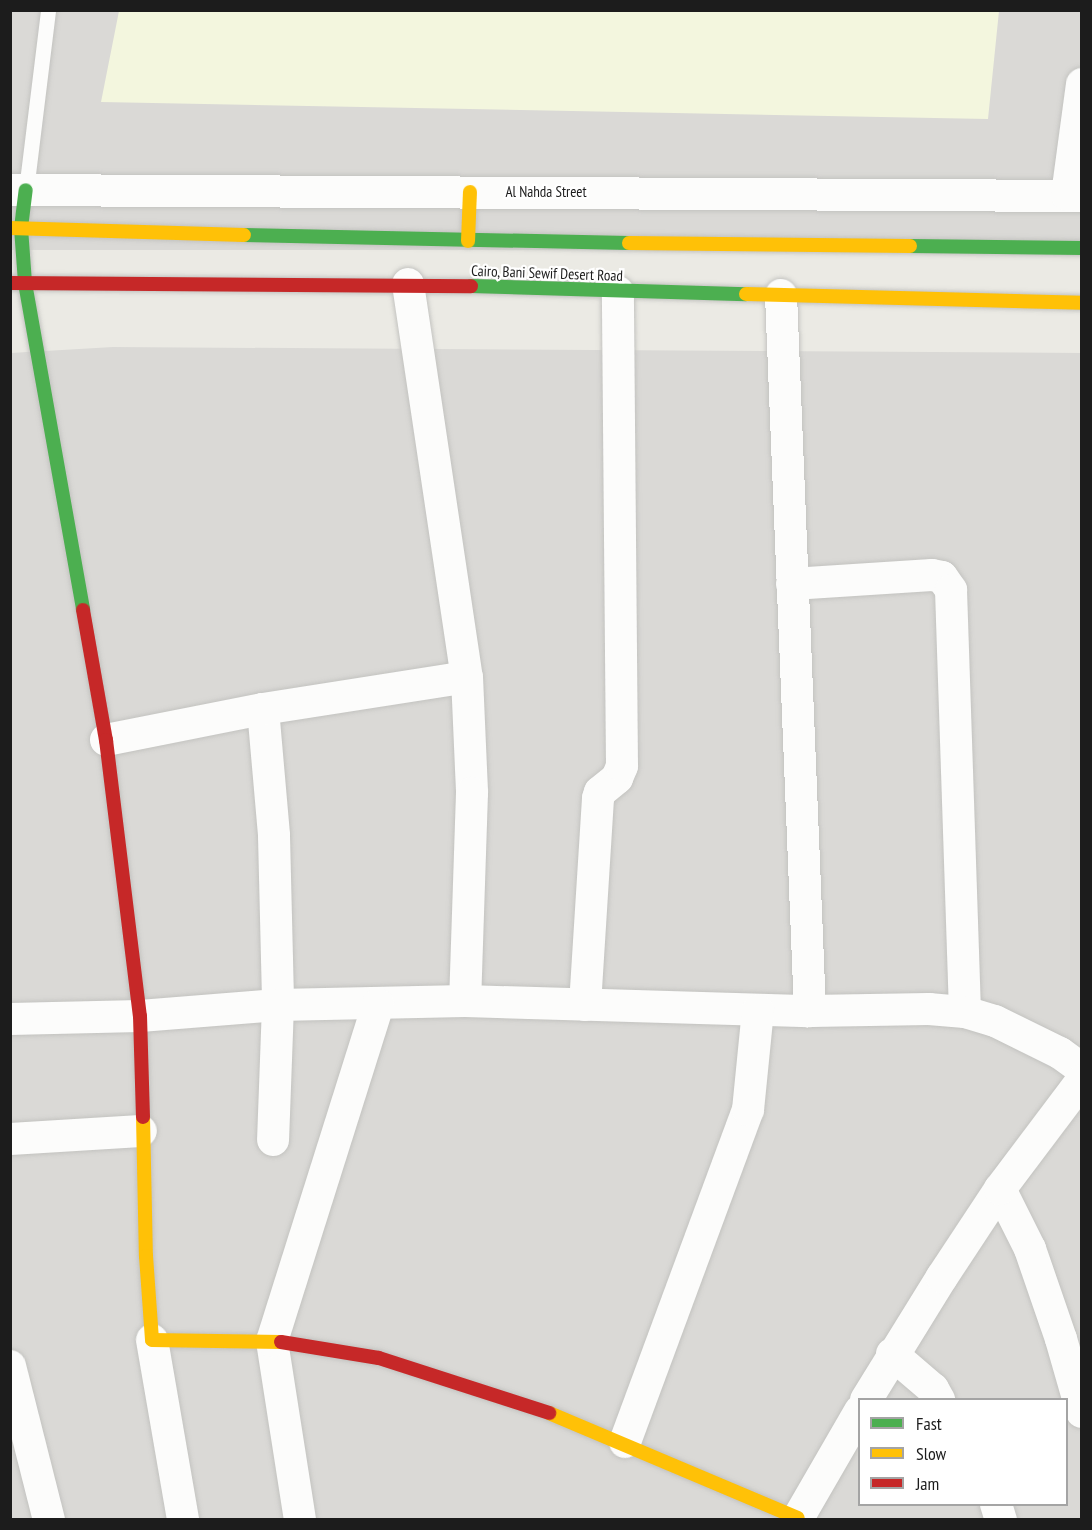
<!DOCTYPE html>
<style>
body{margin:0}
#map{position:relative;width:1092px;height:1530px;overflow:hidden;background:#ebeae4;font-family:"PT Sans Narrow",sans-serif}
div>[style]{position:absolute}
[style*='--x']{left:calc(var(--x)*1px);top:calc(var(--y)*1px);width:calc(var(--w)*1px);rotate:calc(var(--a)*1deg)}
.residential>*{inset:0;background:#dad9d6;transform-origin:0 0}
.education>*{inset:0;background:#f3f6de}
.roads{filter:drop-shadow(0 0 2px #c3c3c0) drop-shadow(0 0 2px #c3c3c0)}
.lane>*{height:15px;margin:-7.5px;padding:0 7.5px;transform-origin:7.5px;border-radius:7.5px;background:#fcfcfb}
.street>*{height:32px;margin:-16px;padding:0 16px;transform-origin:16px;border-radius:16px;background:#fcfcfb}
.fast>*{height:14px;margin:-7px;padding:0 7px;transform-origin:7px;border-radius:7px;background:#4caf50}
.slow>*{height:14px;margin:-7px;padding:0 7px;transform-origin:7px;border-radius:7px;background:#ffc107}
.jam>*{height:14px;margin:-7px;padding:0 7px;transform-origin:7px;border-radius:7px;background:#c62828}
span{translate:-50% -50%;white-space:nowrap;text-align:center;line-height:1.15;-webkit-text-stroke:4.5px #fff;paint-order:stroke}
.street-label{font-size:15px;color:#1c1c1c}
.frame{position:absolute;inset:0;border:12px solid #1c1c1c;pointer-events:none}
.legend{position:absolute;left:858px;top:1398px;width:210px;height:108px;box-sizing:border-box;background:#fff;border:2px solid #a4a4a4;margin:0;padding:8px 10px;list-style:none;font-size:18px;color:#1c1c1c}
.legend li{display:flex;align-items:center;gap:12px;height:30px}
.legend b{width:30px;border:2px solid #a4a4a4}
</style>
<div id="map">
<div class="residential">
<div style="left:10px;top:11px;width:1071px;height:239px"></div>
<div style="clip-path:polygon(evenodd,113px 347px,1081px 353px,1081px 1519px,11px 1520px,11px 353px,113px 347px,860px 1400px,1066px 1400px,1066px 1504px,860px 1504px,860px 1400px)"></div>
</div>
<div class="education">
<div style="clip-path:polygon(119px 11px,119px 10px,999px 11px,988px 119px,101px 102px)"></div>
</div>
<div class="roads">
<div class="lane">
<div style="--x:26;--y:190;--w:181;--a:-83"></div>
</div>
<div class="street">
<div style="--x:10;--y:190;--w:1072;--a:0.32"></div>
<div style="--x:1067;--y:195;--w:112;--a:-82.3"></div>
<div style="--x:408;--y:284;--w:397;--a:81.5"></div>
<div style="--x:467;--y:677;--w:116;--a:87.5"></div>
<div style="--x:472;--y:793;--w:208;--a:91.9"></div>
<div style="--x:781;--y:295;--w:717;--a:87.68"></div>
<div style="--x:792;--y:584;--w:140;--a:-3.7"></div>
<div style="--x:932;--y:575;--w:10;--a:11"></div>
<div style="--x:942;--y:577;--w:16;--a:55"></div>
<div style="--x:951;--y:590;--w:422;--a:88.1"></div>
<div style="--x:263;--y:709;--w:127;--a:85"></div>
<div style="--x:274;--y:836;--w:169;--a:88.6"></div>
<div style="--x:278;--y:1005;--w:135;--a:92.1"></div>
<div style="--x:106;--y:740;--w:160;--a:-11.2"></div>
<div style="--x:263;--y:709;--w:206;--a:-8.9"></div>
<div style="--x:585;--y:1005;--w:207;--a:-86.4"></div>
<div style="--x:598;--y:798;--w:6;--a:-72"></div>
<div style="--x:600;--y:792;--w:22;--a:-39"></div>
<div style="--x:617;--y:778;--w:13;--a:-67"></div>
<div style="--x:622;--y:766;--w:474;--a:-90.5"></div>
<div style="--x:10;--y:1019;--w:130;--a:-1.3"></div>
<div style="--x:140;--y:1016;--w:138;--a:-4.6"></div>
<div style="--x:278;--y:1005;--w:187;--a:-1.2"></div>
<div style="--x:465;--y:1001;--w:345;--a:1.7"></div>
<div style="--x:810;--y:1011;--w:119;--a:-1"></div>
<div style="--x:929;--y:1009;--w:36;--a:5"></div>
<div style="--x:965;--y:1012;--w:31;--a:17"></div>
<div style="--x:995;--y:1021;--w:72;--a:26.2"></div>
<div style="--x:1060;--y:1053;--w:27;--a:36"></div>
<div style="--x:10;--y:1139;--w:131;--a:-3.5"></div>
<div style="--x:1000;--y:1189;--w:67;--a:63.4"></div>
<div style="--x:1030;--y:1249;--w:95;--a:71"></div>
<div style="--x:1061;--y:1339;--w:76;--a:74"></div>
<div style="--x:152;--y:1340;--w:183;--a:80.2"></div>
<div style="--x:892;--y:1354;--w:54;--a:40.5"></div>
<div style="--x:933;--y:1389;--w:13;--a:61"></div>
<div style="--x:10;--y:1366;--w:159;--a:75.8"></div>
<div style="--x:866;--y:1400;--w:145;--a:-58.3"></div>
<div style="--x:942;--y:1277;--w:105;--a:-56.6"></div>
<div style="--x:1000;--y:1189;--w:136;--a:-53"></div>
<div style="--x:625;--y:1442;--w:354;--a:-69.7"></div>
<div style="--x:748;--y:1110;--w:100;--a:-84.3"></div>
<div style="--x:996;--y:1504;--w:17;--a:73"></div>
<div style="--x:300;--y:1520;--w:181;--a:-98.9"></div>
<div style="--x:272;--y:1341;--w:353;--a:-72.5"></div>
<div style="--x:797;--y:1520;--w:126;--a:-60"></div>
</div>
<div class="fast">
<div style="--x:21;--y:228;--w:55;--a:85.8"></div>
<div style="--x:25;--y:283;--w:332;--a:79.9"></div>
<div style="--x:21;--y:228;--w:38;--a:-83"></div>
<div style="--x:244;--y:235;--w:385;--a:1.2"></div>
<div style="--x:910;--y:246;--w:172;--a:0.7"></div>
<div style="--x:471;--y:286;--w:275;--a:1.7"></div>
</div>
<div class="slow">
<div style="--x:10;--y:228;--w:234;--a:1.7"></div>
<div style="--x:468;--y:241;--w:49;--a:-87.7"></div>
<div style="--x:629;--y:243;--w:281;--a:0.6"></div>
<div style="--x:746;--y:294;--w:336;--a:1.5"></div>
<div style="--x:143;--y:1117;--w:139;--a:88.8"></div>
<div style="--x:146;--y:1256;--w:84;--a:85.9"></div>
<div style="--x:152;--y:1340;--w:129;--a:0.9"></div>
<div style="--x:549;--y:1413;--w:270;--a:22.9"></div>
</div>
<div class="jam">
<div style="--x:10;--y:283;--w:461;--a:0.4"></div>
<div style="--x:83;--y:610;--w:132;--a:80"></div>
<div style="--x:106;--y:740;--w:278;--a:83"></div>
<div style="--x:140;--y:1016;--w:101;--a:88.3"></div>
<div style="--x:281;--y:1342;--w:99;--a:9.3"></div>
<div style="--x:379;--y:1358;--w:179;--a:17.9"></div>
</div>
</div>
<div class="street-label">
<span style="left:546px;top:192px">Al Nahda Street</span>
<span style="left:547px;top:273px;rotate:2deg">Cairo, Bani Sewif Desert Road</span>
</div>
<div class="frame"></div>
<ul class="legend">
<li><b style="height:8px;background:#4caf50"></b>Fast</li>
<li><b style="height:8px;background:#ffc107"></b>Slow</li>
<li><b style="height:8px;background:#c62828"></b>Jam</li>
</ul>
</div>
